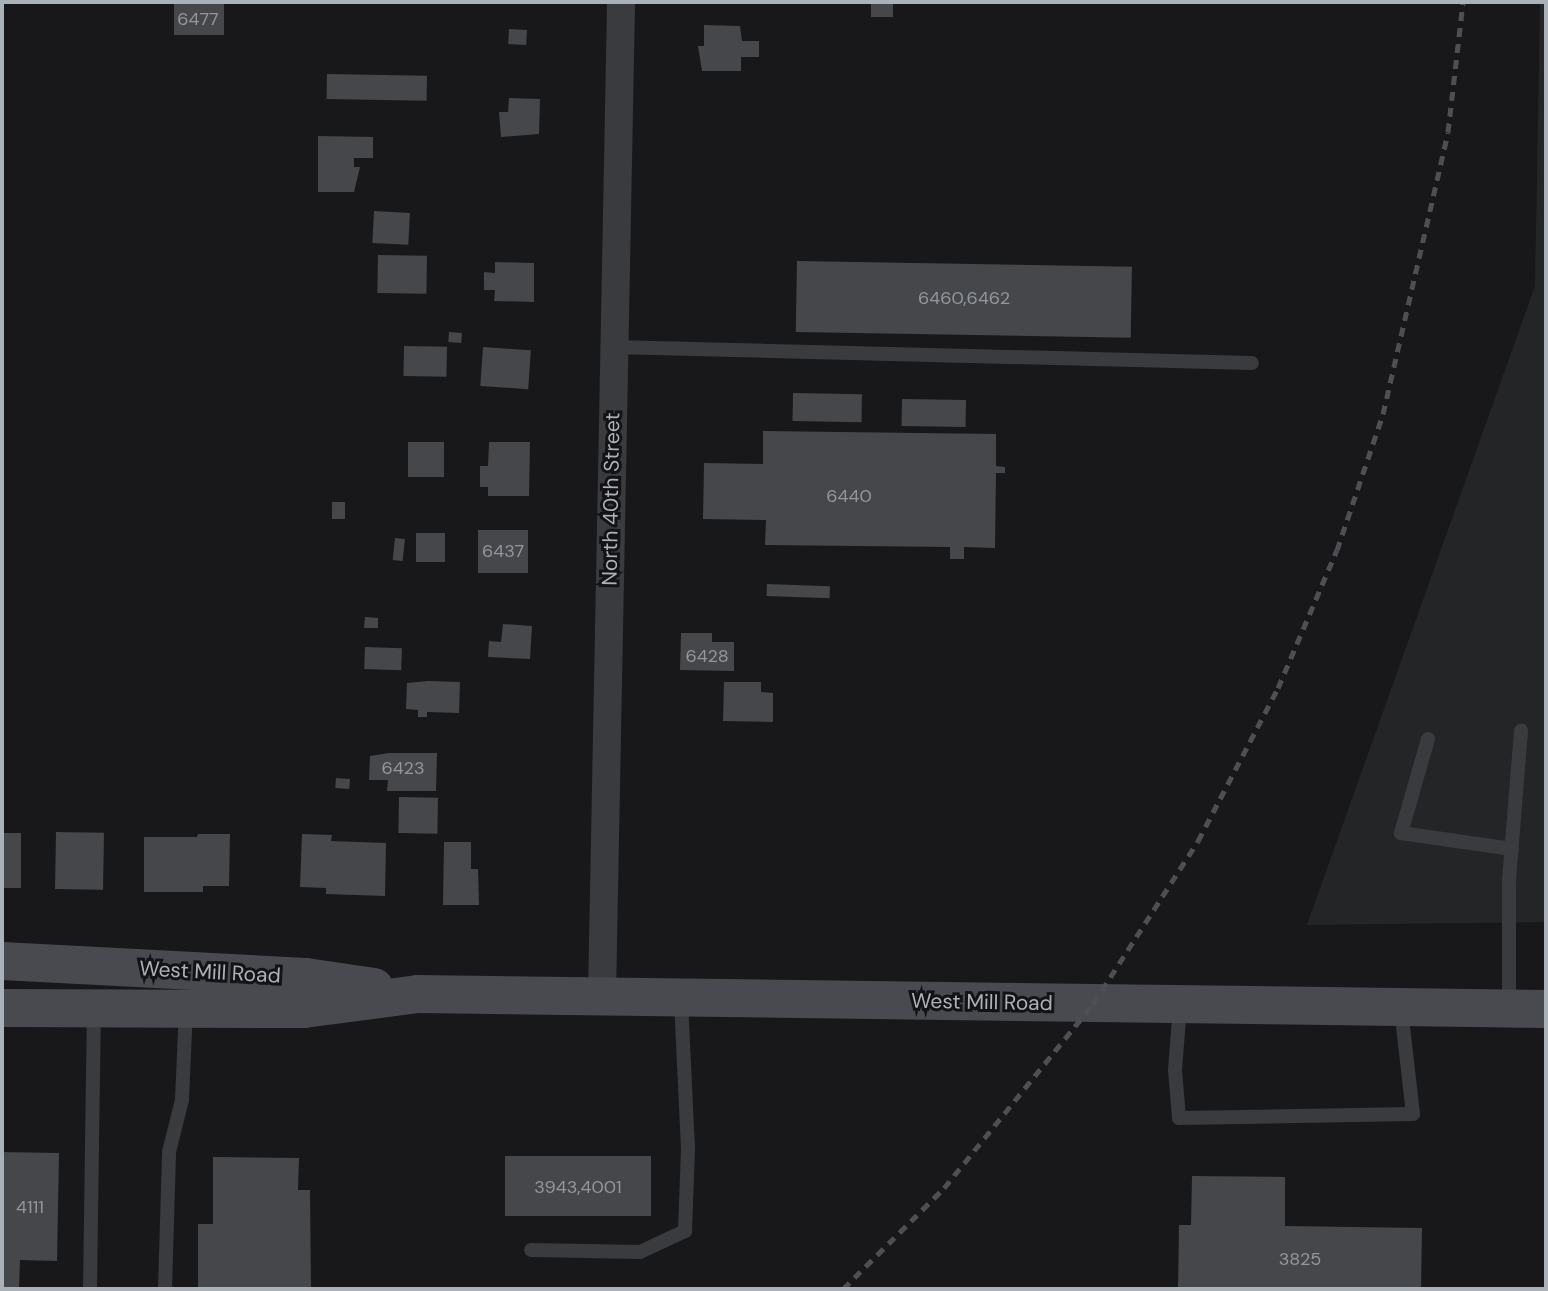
<!DOCTYPE html>
<style>
body{margin:0}
#map{position:relative;width:1548px;height:1291px;overflow:hidden;background:#18181a;font-family:"DM Sans",sans-serif}
div>[style]{position:absolute}
[style*='--x']{left:calc(var(--x)*1px);top:calc(var(--y)*1px);width:calc(var(--w)*1px);rotate:calc(var(--a)*1deg)}
.built>*{inset:0;background:#242527}
.building>*{inset:0;background:#45474a;transform-origin:0 0}
.lane>*{height:14px;margin:-7px;padding:0 7px;transform-origin:7px;border-radius:7px;background:#393b3f}
.street>*{height:28px;margin:-14px;padding:0 14px;transform-origin:14px;border-radius:14px;background:#393b3f}
.secondary>*{height:38px;margin:-19px;padding:0 19px;transform-origin:19px;border-radius:19px;background:#484a4f}
.rail>*{height:5px;margin-top:-2.5px;transform-origin:0;background:repeating-linear-gradient(90deg,#4d4f54 0 9px,transparent 0 16px)}
span{translate:-50% -50%;white-space:nowrap;text-align:center;line-height:1.15;-webkit-text-stroke:6px #131315;paint-order:stroke}
.number-label{font-size:18px;color:#92969d}
.number-label span{-webkit-text-stroke-width:0}
.street-label{font-size:21px;color:#abb1b9}
.frame{position:absolute;inset:0;border:4px solid #abb1b9;pointer-events:none}
</style>
<div id="map">
<div class="built">
<div style="clip-path:polygon(1540px 2px,1546px 2px,1546px 922px,1307px 925px,1535px 286px)"></div>
</div>
<div class="building">
<div style="left:174px;top:2px;width:50px;height:33px"></div>
<div style="left:871px;top:2px;width:22px;height:15px"></div>
<div style="clip-path:polygon(704px 25px,740px 26px,742px 41px,759px 41px,759px 57px,741px 57px,741px 71px,702px 71px,698px 46px,704px 46px)"></div>
<div style="left:509px;top:29px;width:18px;height:15px;rotate:3deg"></div>
<div style="left:327px;top:74px;width:100px;height:25px;rotate:1deg"></div>
<div style="clip-path:polygon(509px 98px,540px 99px,539px 134px,501px 137px,499px 112px,508px 112px)"></div>
<div style="clip-path:polygon(318px 136px,373px 137px,373px 158px,354px 158px,354px 167px,360px 167px,354px 192px,318px 192px)"></div>
<div style="left:374px;top:211px;width:36px;height:32px;rotate:3deg"></div>
<div style="left:378px;top:255px;width:49px;height:38px;rotate:1deg"></div>
<div style="left:797px;top:261px;width:335px;height:71px;rotate:1deg"></div>
<div style="clip-path:polygon(495px 262px,534px 263px,534px 302px,494px 301px,495px 290px,484px 290px,484px 272px,495px 273px)"></div>
<div style="left:449px;top:332px;width:13px;height:10px;rotate:4deg"></div>
<div style="left:404px;top:346px;width:43px;height:30px;rotate:1deg"></div>
<div style="left:483px;top:347px;width:48px;height:39px;rotate:4deg"></div>
<div style="left:793px;top:393px;width:69px;height:28px;rotate:1deg"></div>
<div style="left:902px;top:399px;width:64px;height:27px;rotate:1deg"></div>
<div style="clip-path:polygon(763px 431px,996px 434px,996px 466px,1005px 467px,1005px 473px,996px 473px,995px 548px,964px 547px,964px 559px,950px 559px,950px 547px,765px 545px,766px 520px,703px 519px,704px 463px,763px 464px)"></div>
<div style="left:408px;top:442px;width:36px;height:35px"></div>
<div style="clip-path:polygon(489px 442px,530px 442px,529px 496px,488px 496px,488px 487px,480px 487px,480px 466px,488px 466px)"></div>
<div style="left:332px;top:502px;width:13px;height:17px"></div>
<div style="left:528px;top:530px;width:43px;height:50px;rotate:90deg"></div>
<div style="left:416px;top:533px;width:29px;height:29px"></div>
<div style="left:395px;top:538px;width:10px;height:22px;rotate:6deg"></div>
<div style="left:767px;top:584px;width:63px;height:12px;rotate:2deg"></div>
<div style="clip-path:polygon(365px 617px,378px 618px,378px 628px,364px 628px)"></div>
<div style="clip-path:polygon(503px 624px,532px 626px,530px 659px,488px 657px,489px 641px,501px 642px)"></div>
<div style="clip-path:polygon(681px 633px,712px 633px,712px 642px,734px 642px,734px 671px,680px 670px)"></div>
<div style="left:365px;top:647px;width:37px;height:22px;rotate:2deg"></div>
<div style="clip-path:polygon(428px 681px,460px 682px,459px 713px,427px 712px,427px 717px,418px 717px,418px 710px,406px 709px,407px 683px)"></div>
<div style="clip-path:polygon(724px 682px,761px 682px,761px 692px,773px 693px,773px 722px,723px 721px)"></div>
<div style="clip-path:polygon(389px 753px,437px 753px,436px 791px,387px 791px,388px 780px,369px 780px,370px 756px)"></div>
<div style="left:336px;top:778px;width:14px;height:10px;rotate:4deg"></div>
<div style="left:399px;top:797px;width:39px;height:36px;rotate:1deg"></div>
<div style="left:56px;top:832px;width:48px;height:57px;rotate:1deg"></div>
<div style="left:2px;top:833px;width:19px;height:55px"></div>
<div style="clip-path:polygon(198px 834px,230px 834px,229px 886px,203px 886px,203px 892px,144px 892px,144px 837px,197px 837px)"></div>
<div style="clip-path:polygon(302px 834px,332px 835px,331px 841px,386px 843px,385px 896px,326px 894px,326px 888px,300px 887px)"></div>
<div style="clip-path:polygon(444px 842px,471px 842px,471px 869px,478px 869px,479px 905px,443px 905px)"></div>
<div style="clip-path:polygon(2px 1152px,59px 1153px,57px 1261px,20px 1260px,19px 1289px,2px 1289px)"></div>
<div style="left:505px;top:1156px;width:146px;height:60px"></div>
<div style="clip-path:polygon(213px 1157px,299px 1158px,298px 1190px,310px 1190px,311px 1289px,198px 1289px,198px 1224px,213px 1224px)"></div>
<div style="clip-path:polygon(1192px 1176px,1285px 1177px,1285px 1226px,1422px 1228px,1421px 1289px,1178px 1289px,1179px 1225px,1191px 1225px)"></div>
</div>
<div class="lane">
<div style="--x:614;--y:347;--w:638;--a:1.44"></div>
<div style="--x:1428;--y:739;--w:98;--a:106"></div>
<div style="--x:1401;--y:833;--w:112;--a:8.2"></div>
<div style="--x:1180;--y:1006;--w:64;--a:94.5"></div>
<div style="--x:1175;--y:1070;--w:48;--a:85.2"></div>
<div style="--x:1179;--y:1118;--w:234;--a:-1"></div>
<div style="--x:1413;--y:1114;--w:106;--a:-96.5"></div>
<div style="--x:1509;--y:1008;--w:128;--a:-90"></div>
<div style="--x:1509;--y:880;--w:150;--a:-85.4"></div>
<div style="--x:531;--y:1250;--w:109;--a:1.1"></div>
<div style="--x:640;--y:1252;--w:50;--a:-25"></div>
<div style="--x:685;--y:1231;--w:82;--a:-87.9"></div>
<div style="--x:688;--y:1149;--w:151;--a:-92.7"></div>
<div style="--x:90;--y:1289;--w:278;--a:-89.2"></div>
<div style="--x:165;--y:1289;--w:137;--a:-88.3"></div>
<div style="--x:169;--y:1152;--w:54;--a:-76"></div>
<div style="--x:182;--y:1100;--w:91;--a:-87.5"></div>
</div>
<div class="street">
<div style="--x:602;--y:995;--w:993;--a:-88.9"></div>
</div>
<div class="secondary">
<div style="--x:2;--y:961;--w:304;--a:3"></div>
<div style="--x:306;--y:977;--w:69;--a:8.4"></div>
<div style="--x:2;--y:1008;--w:302;--a:0.2"></div>
<div style="--x:304;--y:1009;--w:115;--a:-7.5"></div>
<div style="--x:418;--y:994;--w:1128;--a:0.76"></div>
</div>
<div class="rail">
<div style="--x:843;--y:1289;--w:143;--a:-45"></div>
<div style="--x:944;--y:1188;--w:237;--a:-51"></div>
<div style="--x:1093;--y:1004;--w:194;--a:-57.2"></div>
<div style="--x:1198;--y:841;--w:173;--a:-62.4"></div>
<div style="--x:1278;--y:688;--w:150;--a:-66.9"></div>
<div style="--x:1337;--y:550;--w:144;--a:-71.3"></div>
<div style="--x:1383;--y:414;--w:289;--a:-77"></div>
<div style="--x:1448;--y:132;--w:131;--a:-83.4"></div>
</div>
<div class="number-label">
<span style="left:198px;top:19px">6477</span>
<span style="left:964px;top:298px">6460,6462</span>
<span style="left:849px;top:496px">6440</span>
<span style="left:503px;top:551px">6437</span>
<span style="left:707px;top:656px">6428</span>
<span style="left:403px;top:768px">6423</span>
<span style="left:578px;top:1187px">3943,4001</span>
<span style="left:30px;top:1207px">4111</span>
<span style="left:1300px;top:1259px">3825</span>
</div>
<div class="street-label">
<span style="left:611px;top:499px;rotate:-89deg">North 40th Street</span>
<span style="left:210px;top:972px;rotate:3deg">West Mill Road</span>
<span style="left:982px;top:1002px;rotate:1deg">West Mill Road</span>
</div>
<div class="frame"></div>
</div>
